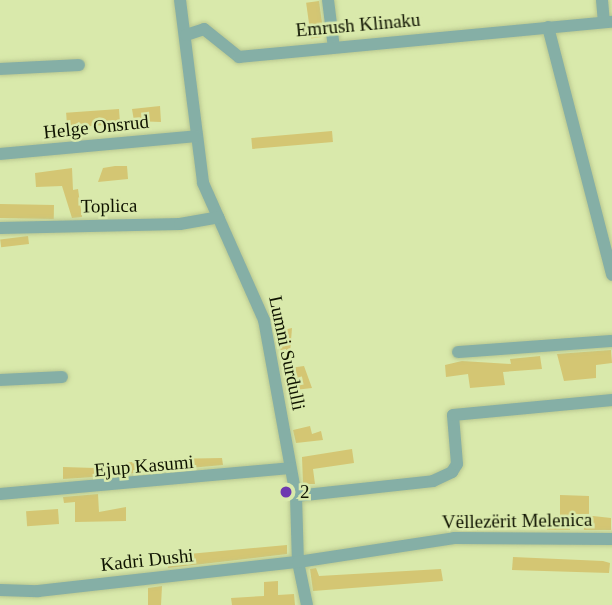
<!DOCTYPE html>
<meta charset="utf-8">
<style>
body{margin:0}
#map{position:relative;width:612px;height:605px;overflow:hidden;background:#d9e9ab;font-family:"Times New Roman",serif}
div>[style]{position:absolute}
[style*='--x']{left:calc(var(--x)*1px);top:calc(var(--y)*1px);width:calc(var(--w)*1px);rotate:calc(var(--a)*1deg)}
.building>*{inset:0;background:#d4c673;transform-origin:0 0}
.roads{filter:drop-shadow(0 0 2px #b9c790) drop-shadow(0 0 2px #b9c790)}
.minor>*{height:12px;margin:-6px;padding:0 6px;transform-origin:6px;border-radius:6px;background:#85afa6}
.dots>*{width:19px;height:19px;translate:-50% -50%;box-sizing:border-box;border:4px solid #d9e9ab;border-radius:50%}
span{translate:-50% -50%;white-space:nowrap;text-align:center;line-height:1.15;-webkit-text-stroke:5px #d9e9ab;paint-order:stroke}
.street-label{font-size:19px;color:#0f1300}
.poi-label{font-size:19px;color:#0f1300}
.left{translate:0 -50%;text-align:left}
</style>
<div id="map">
<div class="building">
<div style="left:319px;top:1px;width:36px;height:13px;rotate:82deg"></div>
<div style="clip-path:polygon(160px 106px,161px 122px,134px 121px,132px 109px)"></div>
<div style="left:119px;top:109px;width:15px;height:53px;rotate:86deg"></div>
<div style="left:332px;top:131px;width:11px;height:81px;rotate:85deg"></div>
<div style="clip-path:polygon(115px 166px,127px 166px,128px 179px,98px 182px,103px 168px)"></div>
<div style="clip-path:polygon(72px 168px,73px 190px,78px 189px,82px 217px,72px 218px,62px 186px,36px 187px,35px 173px)"></div>
<div style="left:0;top:204px;width:54px;height:14px;rotate:1deg"></div>
<div style="left:28px;top:236px;width:8px;height:28px;rotate:83deg"></div>
<div style="clip-path:polygon(292px 328px,290px 353px,281px 355px,279px 331px)"></div>
<div style="clip-path:polygon(611px 350px,612px 363px,596px 365px,596px 378px,564px 381px,557px 354px)"></div>
<div style="clip-path:polygon(540px 356px,542px 369px,503px 372px,505px 385px,470px 388px,468px 374px,446px 377px,445px 365px,462px 361px,511px 364px,510px 359px)"></div>
<div style="clip-path:polygon(280px 359px,283px 369px,304px 366px,312px 388px,286px 391px)"></div>
<div style="clip-path:polygon(310px 426px,312px 434px,321px 431px,323px 440px,296px 443px,293px 430px)"></div>
<div style="clip-path:polygon(352px 449px,354px 463px,313px 469px,315px 484px,303px 484px,302px 457px)"></div>
<div style="clip-path:polygon(222px 458px,223px 465px,167px 470px,167px 459px)"></div>
<div style="clip-path:polygon(131px 462px,144px 462px,145px 472px,106px 476px,105px 469px)"></div>
<div style="clip-path:polygon(63px 467px,95px 468px,94px 477px,63px 479px)"></div>
<div style="clip-path:polygon(98px 494px,99px 512px,126px 507px,126px 521px,75px 522px,75px 502px,64px 503px,63px 497px)"></div>
<div style="clip-path:polygon(560px 495px,589px 496px,589px 514px,570px 514px,570px 530px,547px 530px,547px 517px,560px 517px)"></div>
<div style="left:58px;top:509px;width:15px;height:32px;rotate:86deg"></div>
<div style="clip-path:polygon(593px 516px,611px 518px,611px 530px,584px 530px,584px 517px)"></div>
<div style="clip-path:polygon(287px 545px,287px 554px,168px 568px,167px 556px)"></div>
<div style="clip-path:polygon(513px 557px,603px 561px,610px 563px,609px 573px,512px 570px)"></div>
<div style="clip-path:polygon(316px 568px,319px 576px,441px 569px,443px 581px,313px 591px,310px 569px)"></div>
<div style="clip-path:polygon(278px 581px,278px 595px,294px 594px,295px 605px,232px 605px,231px 598px,264px 596px,264px 582px)"></div>
<div style="clip-path:polygon(162px 586px,161px 605px,148px 605px,148px 588px)"></div>
</div>
<div class="roads">
<div class="minor">
<div style="--x:180;--y:0;--w:184;--a:82.8"></div>
<div style="--x:203;--y:183;--w:150;--a:66"></div>
<div style="--x:264;--y:320;--w:179;--a:79.7"></div>
<div style="--x:296;--y:496;--w:66;--a:88.3"></div>
<div style="--x:298;--y:562;--w:44;--a:78.2"></div>
<div style="--x:328;--y:0;--w:48;--a:82.9"></div>
<div style="--x:602;--y:0;--w:22;--a:85"></div>
<div style="--x:548;--y:27;--w:256;--a:75.5"></div>
<div style="--x:186;--y:35;--w:19;--a:-18"></div>
<div style="--x:204;--y:29;--w:45;--a:38.7"></div>
<div style="--x:239;--y:57;--w:375;--a:-5.4"></div>
<div style="--x:0;--y:69;--w:79;--a:-2.9"></div>
<div style="--x:0;--y:154;--w:197;--a:-5.2"></div>
<div style="--x:0;--y:228;--w:180;--a:-1.3"></div>
<div style="--x:180;--y:224;--w:39;--a:-10"></div>
<div style="--x:458;--y:352;--w:154;--a:-4.1"></div>
<div style="--x:0;--y:380;--w:62;--a:-2.8"></div>
<div style="--x:0;--y:494;--w:291;--a:-5.1"></div>
<div style="--x:296;--y:496;--w:138;--a:-6.2"></div>
<div style="--x:433;--y:481;--w:21;--a:-25"></div>
<div style="--x:452;--y:472;--w:9;--a:-58"></div>
<div style="--x:457;--y:464;--w:49;--a:-94.7"></div>
<div style="--x:453;--y:415;--w:160;--a:-5.4"></div>
<div style="--x:0;--y:590;--w:38;--a:2"></div>
<div style="--x:38;--y:591;--w:262;--a:-6.4"></div>
<div style="--x:298;--y:562;--w:158;--a:-8.7"></div>
<div style="--x:454;--y:538;--w:158;--a:0.4"></div>
</div>
</div>
<div class="dots">
<div style="left:286px;top:492px;background:#6e39b0"></div>
</div>
<div class="street-label">
<span style="left:358px;top:25px;rotate:-5deg">Emrush Klinaku</span>
<span style="left:96px;top:127px;rotate:-6deg">Helge Onsrud</span>
<span style="left:109px;top:206px;rotate:-1deg">Toplica</span>
<span style="left:287px;top:353px;rotate:78deg">Lumni Surdulli</span>
<span style="left:144px;top:466px;rotate:-5deg">Ejup Kasumi</span>
<span style="left:517px;top:521px;rotate:-1deg">Vëllezërit Melenica</span>
<span style="left:147px;top:560px;rotate:-6deg">Kadri Dushi</span>
</div>
<div class="poi-label">
<span class="left" style="left:300px;top:492px">2</span>
</div>
</div>
